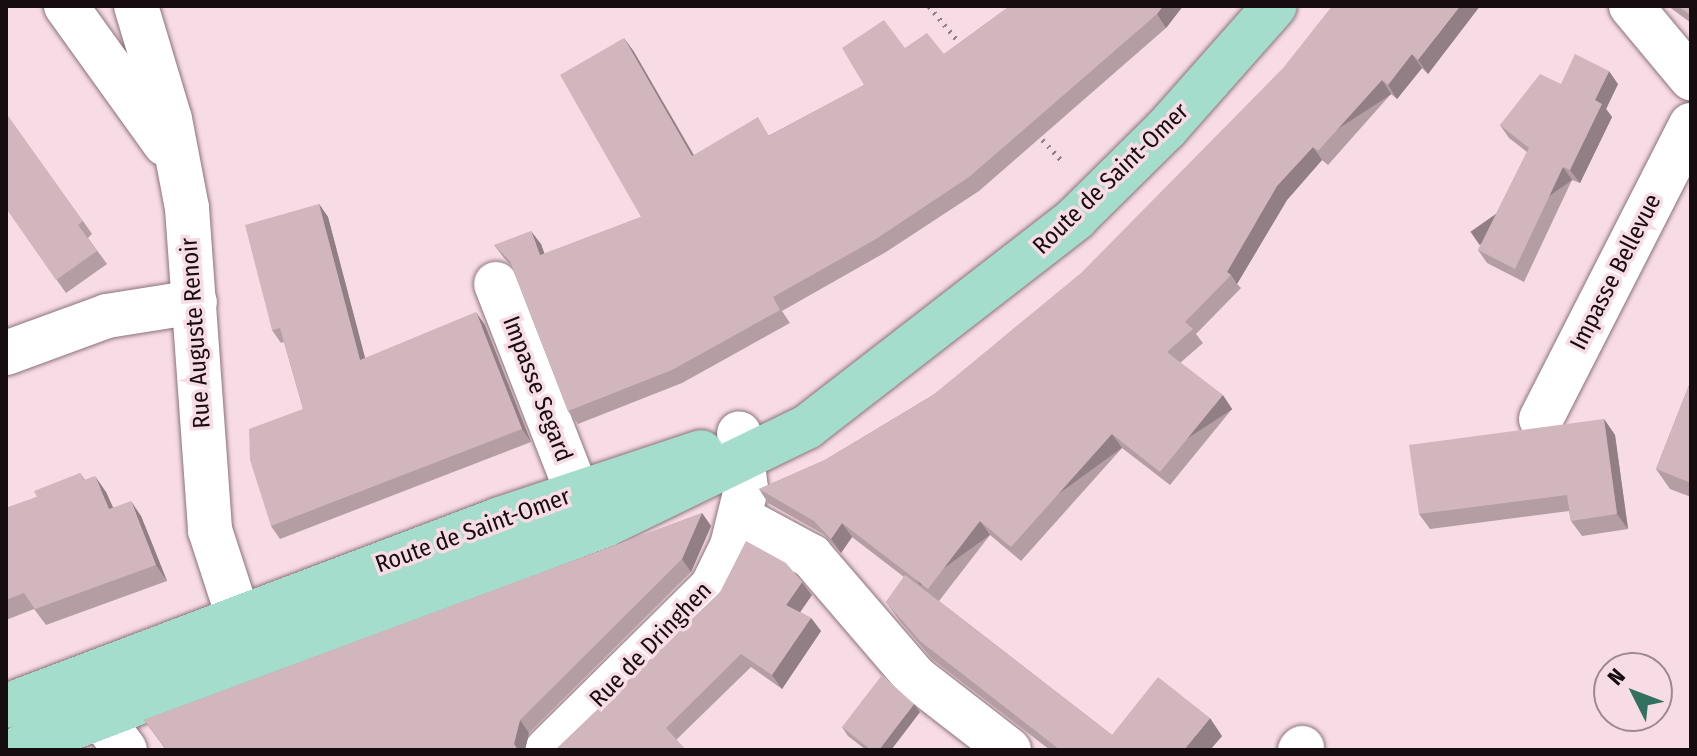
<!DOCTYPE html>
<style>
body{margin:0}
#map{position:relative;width:1697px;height:756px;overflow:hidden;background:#f8dce5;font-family:"Fira Sans Condensed",sans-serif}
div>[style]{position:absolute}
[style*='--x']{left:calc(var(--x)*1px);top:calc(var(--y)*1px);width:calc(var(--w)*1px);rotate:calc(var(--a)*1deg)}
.path>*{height:5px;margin-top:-2.5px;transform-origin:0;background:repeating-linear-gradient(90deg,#938086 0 2px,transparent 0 8px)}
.roads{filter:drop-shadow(0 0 2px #8b727a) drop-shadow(0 0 2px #8b727a)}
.minor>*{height:44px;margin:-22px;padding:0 22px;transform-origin:22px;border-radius:22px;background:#fff}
.major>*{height:44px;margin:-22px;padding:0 22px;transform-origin:22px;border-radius:22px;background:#a5ddcc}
.wall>*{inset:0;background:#b49da3}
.shaded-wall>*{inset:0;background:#927f85;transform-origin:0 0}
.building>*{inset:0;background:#d1b6be}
span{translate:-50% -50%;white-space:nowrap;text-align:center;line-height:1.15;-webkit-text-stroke:7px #f8dce5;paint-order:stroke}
.street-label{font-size:24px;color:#160d10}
.frame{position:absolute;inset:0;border:8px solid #160d10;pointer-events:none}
.north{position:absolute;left:1593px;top:652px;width:80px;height:80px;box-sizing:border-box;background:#f8dce5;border:2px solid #9e8990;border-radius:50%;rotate:312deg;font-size:22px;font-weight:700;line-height:32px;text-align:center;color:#160d10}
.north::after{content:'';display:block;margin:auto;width:28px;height:36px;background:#32715f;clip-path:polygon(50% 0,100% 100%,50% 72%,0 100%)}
</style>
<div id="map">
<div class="path">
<div style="--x:929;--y:6;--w:53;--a:50.3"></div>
<div style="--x:1037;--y:134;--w:38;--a:47"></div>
</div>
<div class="roads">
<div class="minor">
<div style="--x:66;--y:6;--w:170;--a:54.3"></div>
<div style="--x:136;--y:6;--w:118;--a:73.3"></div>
<div style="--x:170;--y:119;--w:91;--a:79.2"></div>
<div style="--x:187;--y:208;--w:323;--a:85.9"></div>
<div style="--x:210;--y:530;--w:129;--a:72"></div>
<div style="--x:1631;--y:6;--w:94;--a:50.2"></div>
<div style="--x:496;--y:284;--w:225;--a:68.7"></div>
<div style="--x:6;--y:353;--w:108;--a:-20.1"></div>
<div style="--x:107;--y:316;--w:89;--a:-9"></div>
<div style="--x:1541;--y:419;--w:330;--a:-63"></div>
<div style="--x:740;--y:518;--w:81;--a:28.2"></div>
<div style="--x:811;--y:556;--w:160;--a:49.3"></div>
<div style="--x:915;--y:677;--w:119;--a:37.8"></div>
<div style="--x:79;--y:687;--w:78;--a:53.9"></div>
<div style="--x:547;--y:750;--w:232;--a:-44.7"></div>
<div style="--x:712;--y:587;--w:46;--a:-64"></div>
<div style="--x:732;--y:546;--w:59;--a:-76.2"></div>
<div style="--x:746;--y:489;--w:56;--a:-97.1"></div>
<div style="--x:1300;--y:750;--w:3;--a:-45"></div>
</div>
<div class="major">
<div style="--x:6;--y:706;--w:528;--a:-20.73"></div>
<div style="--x:500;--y:519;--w:212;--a:-18.4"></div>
<div style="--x:14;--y:750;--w:632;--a:-20.84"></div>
<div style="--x:605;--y:525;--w:225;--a:-25.9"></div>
<div style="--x:807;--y:427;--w:341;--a:-37.8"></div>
<div style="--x:1076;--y:218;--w:127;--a:-44.7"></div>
<div style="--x:1166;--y:129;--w:164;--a:-48.5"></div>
</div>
</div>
<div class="wall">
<div style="clip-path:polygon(1010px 6px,1183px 6px,1166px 28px,979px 191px,886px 252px,782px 311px,790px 323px,682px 383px,578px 424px,568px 411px,512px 267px,504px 258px,494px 245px,541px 244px,544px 254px,641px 217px,624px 38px,634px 52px,694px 155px,770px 135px,864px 85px,905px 48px,944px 54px)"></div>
<div style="clip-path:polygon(1480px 6px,1428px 74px,1422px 68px,1397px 99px,1391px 94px,1328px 165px,1322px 160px,1287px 200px,1237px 284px,1241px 288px,1196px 334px,1203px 343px,1180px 363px,1232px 409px,1170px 485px,1122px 448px,1021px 561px,990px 535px,939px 601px,1112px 735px,1222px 736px,1210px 750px,1050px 750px,932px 659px,899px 620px,886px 602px,904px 577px,852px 537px,841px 553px,823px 534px,768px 503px,759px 489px,825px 460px,933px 395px)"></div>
<div style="clip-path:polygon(1668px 6px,1691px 6px,1691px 23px)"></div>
<div style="clip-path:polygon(1561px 84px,1618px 84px,1606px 109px,1612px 117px,1580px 183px,1572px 180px,1524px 282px,1487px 263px,1478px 250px,1527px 152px,1509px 138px,1500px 125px)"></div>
<div style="clip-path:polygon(319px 204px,328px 217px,365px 358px,485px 325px,531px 442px,280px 539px,271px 526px,303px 409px,284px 342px,281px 343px,272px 330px)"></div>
<div style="clip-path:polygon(6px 208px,83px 221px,92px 234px,88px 238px,107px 264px,66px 293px)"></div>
<div style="clip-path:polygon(1691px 380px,1691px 497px,1670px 489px,1656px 469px)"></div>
<div style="clip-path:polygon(1604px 419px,1615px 435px,1628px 529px,1582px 536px,1571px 521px,1569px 511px,1430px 529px,1419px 514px)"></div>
<div style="clip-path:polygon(80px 473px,85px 480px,106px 492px,113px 507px,141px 516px,167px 581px,46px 625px,34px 609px,6px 620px,6px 508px,37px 497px)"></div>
<div style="clip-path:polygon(702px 513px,711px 526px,691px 572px,529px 733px,525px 750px,166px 750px,144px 720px)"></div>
<div style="clip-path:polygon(812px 595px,800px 612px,811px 618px,821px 631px,782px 689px,751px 667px,676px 740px,555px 750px)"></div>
<div style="clip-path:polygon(920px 712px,891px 750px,866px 750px,848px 736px,842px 727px)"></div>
</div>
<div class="shaded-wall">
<div style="clip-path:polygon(1163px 6px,1183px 6px,1166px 28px,1157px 14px)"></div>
<div style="clip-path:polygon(1460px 6px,1480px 6px,1428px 74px,1418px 60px)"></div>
<div style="clip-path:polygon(624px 38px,634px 52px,702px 170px,692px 156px)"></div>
<div style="clip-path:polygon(1412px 54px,1422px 68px,1397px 99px,1388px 85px)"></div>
<div style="clip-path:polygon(1609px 71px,1618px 84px,1606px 109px,1612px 117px,1580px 183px,1570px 170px,1595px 100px)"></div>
<div style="left:1382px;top:80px;width:17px;height:96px;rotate:57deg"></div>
<div style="clip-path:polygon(1313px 147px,1322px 160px,1287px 200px,1237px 284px,1231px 275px,1227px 272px,1277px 186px)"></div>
<div style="left:1563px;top:167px;width:16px;height:113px;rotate:55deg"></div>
<div style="clip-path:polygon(319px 204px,328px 217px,369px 373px,360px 360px)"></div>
<div style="clip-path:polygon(531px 231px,541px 244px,550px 269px,540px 255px)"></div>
<div style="clip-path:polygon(476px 312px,485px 325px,531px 442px,522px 429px)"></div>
<div style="left:1223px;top:395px;width:17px;height:99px;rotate:57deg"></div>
<div style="clip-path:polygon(1604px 419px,1615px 435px,1628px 529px,1617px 514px)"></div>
<div style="left:1112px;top:434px;width:17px;height:152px;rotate:54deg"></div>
<div style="clip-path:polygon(95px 476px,106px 492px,120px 524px,109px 509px)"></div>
<div style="clip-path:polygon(131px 501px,141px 516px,167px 581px,156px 565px)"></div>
<div style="clip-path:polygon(702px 513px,711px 526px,691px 572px,682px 559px)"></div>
<div style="left:980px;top:521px;width:17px;height:86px;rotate:54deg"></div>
<div style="clip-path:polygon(842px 523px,852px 537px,841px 553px,831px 539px)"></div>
<div style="clip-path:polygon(802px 582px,812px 595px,796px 618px,786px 605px)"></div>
<div style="clip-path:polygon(811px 618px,821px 631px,782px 689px,772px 675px)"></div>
<div style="clip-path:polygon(914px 704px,920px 712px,891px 750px,879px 750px)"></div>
<div style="clip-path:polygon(1210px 718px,1222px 736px,1210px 750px,1184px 750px)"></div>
<div style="clip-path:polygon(520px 720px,529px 733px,525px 750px,518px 750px,514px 744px)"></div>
</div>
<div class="building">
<div style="clip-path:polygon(1010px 6px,1163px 6px,1157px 14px,969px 177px,876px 239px,773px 297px,780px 310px,672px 370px,568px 411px,510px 261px,494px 245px,531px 231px,540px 255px,641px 217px,560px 75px,624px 38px,692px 156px,758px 117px,769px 136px,864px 85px,842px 48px,884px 20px,905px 48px,927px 33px,944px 54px)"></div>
<div style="clip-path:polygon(1332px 6px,1460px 6px,1418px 60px,1412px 54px,1388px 85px,1382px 80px,1318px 151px,1313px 147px,1277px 186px,1227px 272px,1231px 275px,1185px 322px,1193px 329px,1167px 352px,1223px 395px,1160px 472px,1112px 434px,1011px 547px,980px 521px,928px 589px,842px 523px,831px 539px,814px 521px,759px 489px,825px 460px,933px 395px,1081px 273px,1284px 67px)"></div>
<div style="clip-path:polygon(1678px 6px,1691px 6px,1691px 16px)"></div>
<div style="clip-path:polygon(1575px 54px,1609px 71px,1595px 100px,1602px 104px,1570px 170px,1563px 167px,1515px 269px,1478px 250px,1529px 148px,1500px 125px,1540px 74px,1561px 84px)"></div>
<div style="clip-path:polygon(6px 113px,83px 221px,78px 225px,97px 251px,56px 280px,6px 208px)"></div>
<div style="clip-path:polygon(319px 204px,360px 360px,476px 312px,522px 429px,271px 526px,250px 460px,249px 429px,303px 409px,280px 328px,272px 330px,245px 225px)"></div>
<div style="clip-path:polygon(1691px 380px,1691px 483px,1656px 469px)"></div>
<div style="clip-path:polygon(1604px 419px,1617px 514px,1571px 521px,1567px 495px,1419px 514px,1409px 445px)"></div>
<div style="clip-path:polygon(80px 473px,84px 480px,95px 476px,109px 509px,131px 501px,156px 565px,35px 609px,24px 593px,6px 600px,6px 508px,37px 497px,34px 491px)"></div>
<div style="clip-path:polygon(702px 513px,682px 559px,520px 720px,514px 744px,518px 750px,167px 750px,144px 720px)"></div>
<div style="clip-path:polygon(746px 541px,786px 563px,802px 582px,786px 605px,811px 618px,772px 675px,741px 654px,666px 728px,686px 750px,555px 750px,720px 592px)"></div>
<div style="clip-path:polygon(905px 575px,1112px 735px,1158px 677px,1210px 718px,1184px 750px,1060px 750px,920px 641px,886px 602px)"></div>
<div style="clip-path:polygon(882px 675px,914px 704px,879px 750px,871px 750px,842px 727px)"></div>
</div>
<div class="street-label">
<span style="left:1111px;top:179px;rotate:-44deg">Route de Saint-Omer</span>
<span style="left:1616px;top:272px;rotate:-63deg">Impasse Bellevue</span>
<span style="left:196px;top:333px;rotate:-94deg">Rue Auguste Renoir</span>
<span style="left:537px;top:389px;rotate:69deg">Impasse Segard</span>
<span style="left:473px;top:531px;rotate:-20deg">Route de Saint-Omer</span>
<span style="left:651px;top:645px;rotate:-46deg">Rue de Dringhen</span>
</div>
<div class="frame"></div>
<div class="north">N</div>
</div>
